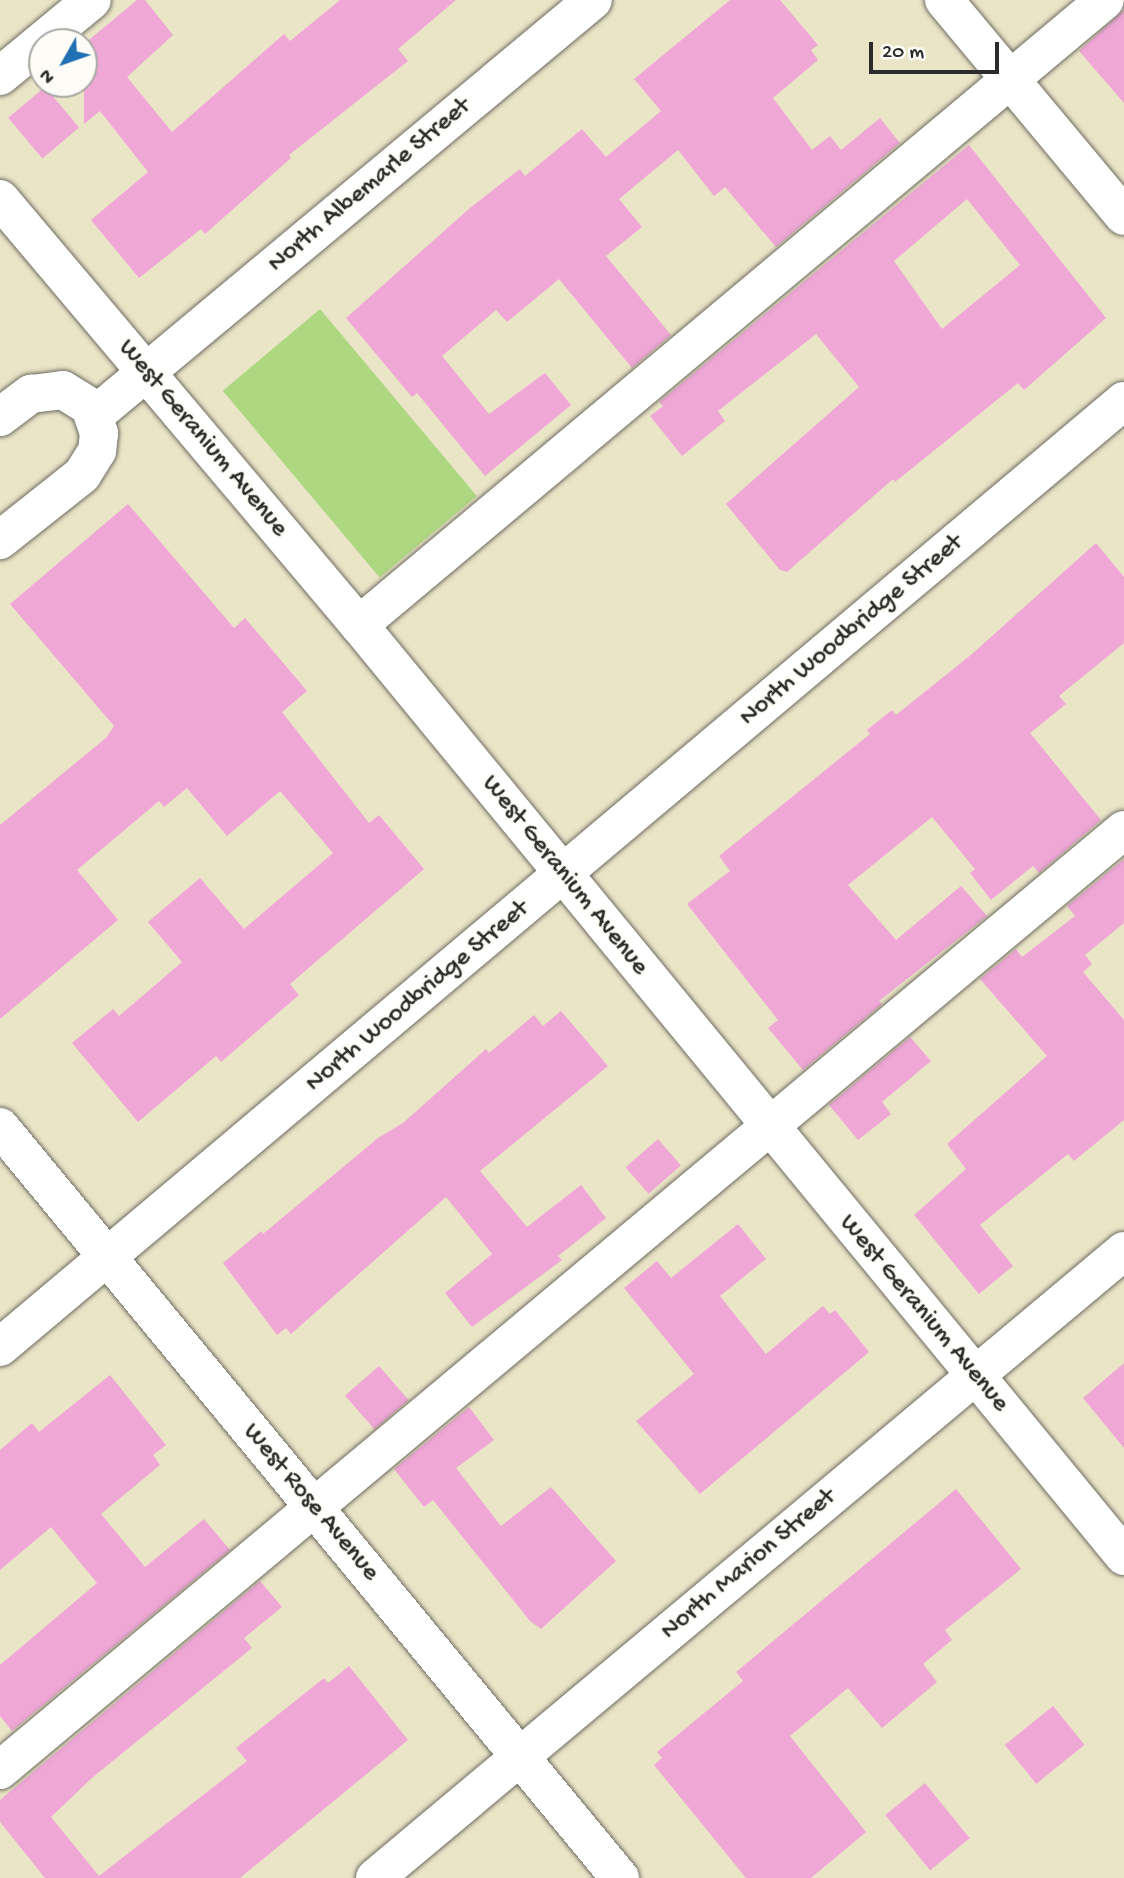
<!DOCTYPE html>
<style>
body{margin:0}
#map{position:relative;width:1124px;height:1878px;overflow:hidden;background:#ebe5c7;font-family:"Gochi Hand",sans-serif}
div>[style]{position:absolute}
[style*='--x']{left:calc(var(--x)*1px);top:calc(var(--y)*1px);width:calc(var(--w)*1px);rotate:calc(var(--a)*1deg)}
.green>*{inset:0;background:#aed782;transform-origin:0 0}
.building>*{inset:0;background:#efa7d6;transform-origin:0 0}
.roads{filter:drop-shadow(0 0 2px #6e6c62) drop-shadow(0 0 2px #6e6c62)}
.minor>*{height:38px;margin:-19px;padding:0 19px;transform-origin:19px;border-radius:19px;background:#fff}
span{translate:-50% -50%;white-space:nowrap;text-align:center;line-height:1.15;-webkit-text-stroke:5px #fdfcf7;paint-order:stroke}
.street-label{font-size:26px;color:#2b2b2b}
.north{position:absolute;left:28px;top:28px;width:70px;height:70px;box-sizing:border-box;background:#fdfcf7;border:2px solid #a9a8a5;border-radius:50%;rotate:230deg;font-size:19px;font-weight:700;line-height:28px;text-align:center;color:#2b2b2b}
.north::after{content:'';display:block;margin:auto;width:24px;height:32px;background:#1f6fb2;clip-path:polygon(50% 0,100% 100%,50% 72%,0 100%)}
.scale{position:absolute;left:869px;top:42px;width:130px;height:32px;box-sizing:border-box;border:4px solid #2b2b2b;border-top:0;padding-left:9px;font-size:21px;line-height:24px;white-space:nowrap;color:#2b2b2b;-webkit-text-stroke:5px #fdfcf7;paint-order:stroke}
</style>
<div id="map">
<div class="green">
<div style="left:320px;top:309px;width:244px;height:127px;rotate:50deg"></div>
</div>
<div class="building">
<div style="clip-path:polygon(137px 0,145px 0,173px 35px,127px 77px,172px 132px,284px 34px,290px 41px,340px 0,456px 0,398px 49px,408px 61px,289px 155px,291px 158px,205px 234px,201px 229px,139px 278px,91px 220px,148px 172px,100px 111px,84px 124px,84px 44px)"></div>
<div style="clip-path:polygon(730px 0,780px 0,818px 45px,811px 50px,818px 60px,773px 98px,812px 150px,830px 136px,841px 150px,880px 118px,900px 143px,776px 247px,725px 187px,714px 196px,678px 150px,619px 199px,642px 227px,606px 256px,671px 335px,632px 368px,559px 279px,507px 322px,496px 310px,442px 356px,489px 414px,545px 373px,571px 405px,485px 476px,417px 393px,412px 397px,346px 318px,470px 208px,520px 169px,525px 176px,582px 129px,606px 157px,661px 111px,634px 79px)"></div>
<div style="clip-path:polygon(1124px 10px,1124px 103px,1079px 51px)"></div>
<div style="left:45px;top:87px;width:53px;height:48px;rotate:50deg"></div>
<div style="clip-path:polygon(evenodd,969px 145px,1106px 318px,1024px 390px,1018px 383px,895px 482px,893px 479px,787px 572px,780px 570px,726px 504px,859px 387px,816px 334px,718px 411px,725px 421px,682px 456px,650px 416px,663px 406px,659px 402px,969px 145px,967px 199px,1020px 265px,942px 329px,894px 261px,967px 199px)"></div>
<div style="clip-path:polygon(128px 504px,234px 628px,245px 618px,307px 691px,282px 712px,369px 823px,379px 815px,424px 869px,290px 984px,299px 995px,221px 1062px,216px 1056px,138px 1122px,72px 1043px,113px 1009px,119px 1016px,182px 962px,148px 922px,200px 878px,244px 929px,333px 853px,280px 791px,227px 836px,187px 788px,164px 807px,159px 801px,77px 870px,118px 920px,0 1019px,0 825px,106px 738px,114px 726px,10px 604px)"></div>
<div style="clip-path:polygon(1096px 543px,1124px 577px,1124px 643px,1059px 696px,1066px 704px,1030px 733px,1101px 820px,1039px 873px,1033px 866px,991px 900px,970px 873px,975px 869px,932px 817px,848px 885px,896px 940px,961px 886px,987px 916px,879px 1001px,882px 1004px,803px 1070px,768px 1028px,778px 1020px,687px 904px,730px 871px,719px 856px,870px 734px,867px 730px,892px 710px,896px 715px,972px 654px)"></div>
<div style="clip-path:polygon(1124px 859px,1124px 923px,1085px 955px,1092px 964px,1083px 972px,1124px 1020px,1124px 1120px,1074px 1161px,1068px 1154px,980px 1225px,1013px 1266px,979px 1294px,914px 1215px,966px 1169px,947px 1144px,1047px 1056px,980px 979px,1016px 949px,1022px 957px,1075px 916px,1067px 906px)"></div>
<div style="clip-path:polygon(561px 1011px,608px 1066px,480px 1171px,527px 1227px,581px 1185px,606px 1218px,558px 1256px,562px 1260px,472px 1327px,445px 1293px,492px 1254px,446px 1197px,291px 1334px,286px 1328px,277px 1335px,223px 1263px,261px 1231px,263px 1234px,378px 1138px,403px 1123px,486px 1049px,489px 1053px,534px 1015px,543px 1026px)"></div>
<div style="clip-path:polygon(910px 1037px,931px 1061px,882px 1102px,891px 1114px,858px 1140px,829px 1105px)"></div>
<div style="left:658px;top:1139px;width:35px;height:43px;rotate:49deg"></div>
<div style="clip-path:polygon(738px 1224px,766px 1259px,720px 1296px,766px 1354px,823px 1306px,830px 1314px,835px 1310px,869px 1352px,700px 1494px,636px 1421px,694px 1374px,624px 1288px,657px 1261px,671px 1278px)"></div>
<div style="clip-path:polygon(1124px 1363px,1124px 1448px,1083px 1398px)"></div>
<div style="left:379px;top:1366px;width:45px;height:45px;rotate:49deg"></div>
<div style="clip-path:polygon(110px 1375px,166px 1445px,153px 1455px,160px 1465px,101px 1514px,145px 1567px,204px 1519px,230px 1550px,12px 1731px,0 1716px,0 1665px,97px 1583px,51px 1527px,0 1570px,0 1450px,32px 1423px,39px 1432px)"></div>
<div style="clip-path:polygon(469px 1407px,494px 1440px,456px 1468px,501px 1526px,551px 1487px,616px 1561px,541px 1629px,530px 1621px,433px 1500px,424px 1507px,394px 1469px)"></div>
<div style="clip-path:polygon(956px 1489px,1021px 1569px,945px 1630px,952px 1640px,923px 1664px,937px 1682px,882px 1728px,848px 1688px,790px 1736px,866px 1832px,811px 1878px,746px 1878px,654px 1765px,662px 1758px,657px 1752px,743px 1681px,736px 1672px)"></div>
<div style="clip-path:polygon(260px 1581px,282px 1607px,244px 1638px,252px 1648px,93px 1777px,51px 1817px,99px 1876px,247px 1761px,236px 1748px,324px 1678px,328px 1683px,349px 1666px,408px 1740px,240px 1878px,45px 1878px,0 1822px,0 1800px)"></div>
<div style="left:1053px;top:1706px;width:50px;height:62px;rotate:51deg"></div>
<div style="left:925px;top:1783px;width:71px;height:51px;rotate:51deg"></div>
</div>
<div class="roads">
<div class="minor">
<div style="--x:944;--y:0;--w:281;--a:50.2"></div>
<div style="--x:0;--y:76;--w:119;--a:-39.6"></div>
<div style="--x:0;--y:199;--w:557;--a:49.88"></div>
<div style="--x:359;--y:625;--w:1205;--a:50.59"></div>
<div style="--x:95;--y:415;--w:648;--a:-39.81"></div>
<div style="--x:0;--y:417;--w:39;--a:-37"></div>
<div style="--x:31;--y:394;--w:32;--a:-7"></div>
<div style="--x:63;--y:390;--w:32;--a:32"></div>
<div style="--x:90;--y:407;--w:28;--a:71"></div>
<div style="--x:99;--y:433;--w:18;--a:96"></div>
<div style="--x:97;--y:451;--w:28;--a:122"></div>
<div style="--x:82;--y:475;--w:105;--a:141.6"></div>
<div style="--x:359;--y:625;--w:973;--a:-39.96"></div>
<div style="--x:0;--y:1127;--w:974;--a:50.46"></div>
<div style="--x:0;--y:1347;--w:1469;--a:-40.09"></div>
<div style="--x:0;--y:1770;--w:1465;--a:-39.91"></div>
<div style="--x:375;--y:1878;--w:977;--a:-39.93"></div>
</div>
</div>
<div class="street-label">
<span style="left:370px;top:186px;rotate:-40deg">North Albemarle Street</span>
<span style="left:202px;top:439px;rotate:50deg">West Geranium Avenue</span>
<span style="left:852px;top:631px;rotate:-40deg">North Woodbridge Street</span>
<span style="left:564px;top:876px;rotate:51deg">West Geranium Avenue</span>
<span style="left:418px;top:997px;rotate:-40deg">North Woodbridge Street</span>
<span style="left:923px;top:1314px;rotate:50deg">West Geranium Avenue</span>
<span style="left:310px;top:1503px;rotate:50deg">West Rose Avenue</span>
<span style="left:749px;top:1565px;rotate:-40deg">North Marion Street</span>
</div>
<div class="north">N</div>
<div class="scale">20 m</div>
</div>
